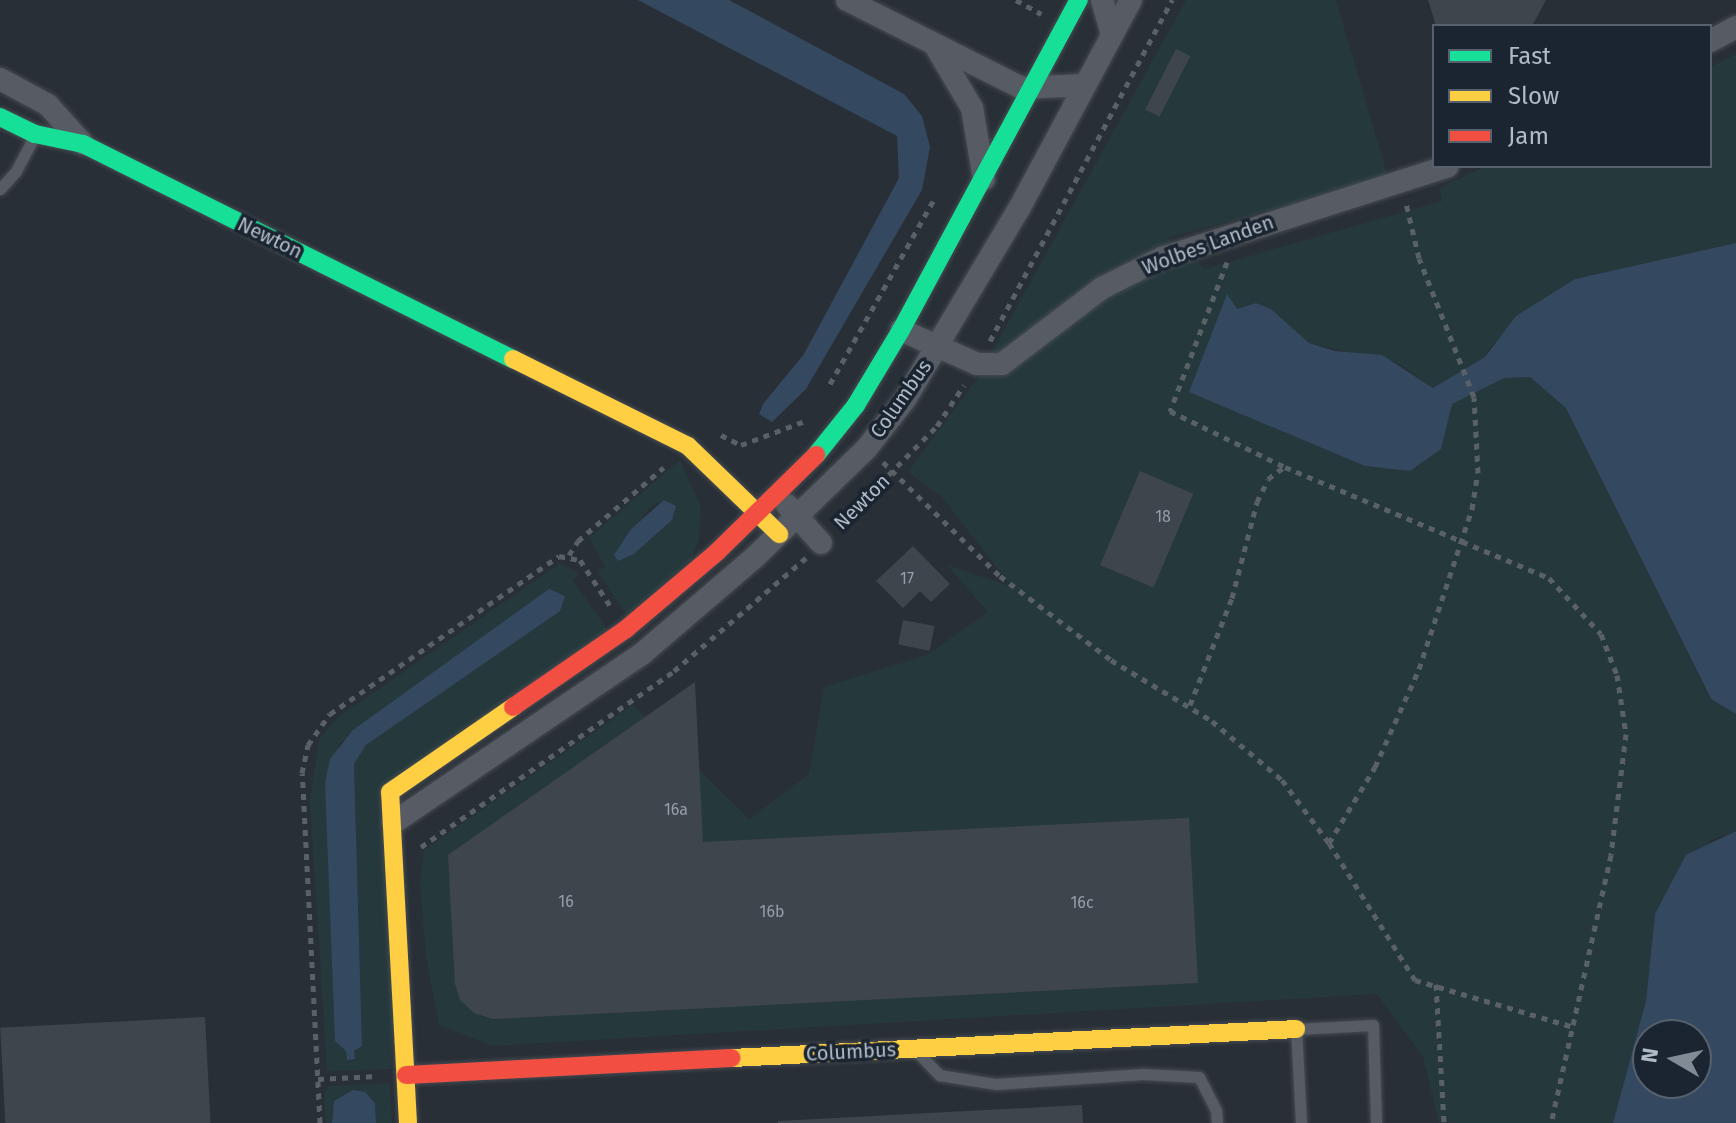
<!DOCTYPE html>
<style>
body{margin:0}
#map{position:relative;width:1736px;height:1123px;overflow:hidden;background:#282f36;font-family:"Fira Sans",sans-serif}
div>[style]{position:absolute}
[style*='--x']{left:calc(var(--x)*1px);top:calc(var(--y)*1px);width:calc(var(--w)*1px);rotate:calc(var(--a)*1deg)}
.green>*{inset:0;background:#25393c}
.water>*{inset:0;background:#344860}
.building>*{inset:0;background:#3f454c;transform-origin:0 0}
.path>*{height:5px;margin-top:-2.5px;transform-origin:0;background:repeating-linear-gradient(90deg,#596166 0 6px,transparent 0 12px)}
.roads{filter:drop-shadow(0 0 2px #464b51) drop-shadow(0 0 2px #464b51)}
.lane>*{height:11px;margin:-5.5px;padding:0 5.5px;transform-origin:5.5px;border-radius:5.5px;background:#575c64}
.street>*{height:22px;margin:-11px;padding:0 11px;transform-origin:11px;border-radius:11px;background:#575c64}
.fast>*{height:18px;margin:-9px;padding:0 9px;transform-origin:9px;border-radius:9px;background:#16e098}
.slow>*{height:18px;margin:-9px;padding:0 9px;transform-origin:9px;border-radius:9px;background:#ffcf43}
.jam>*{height:18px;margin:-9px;padding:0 9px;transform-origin:9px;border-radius:9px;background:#f24e42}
span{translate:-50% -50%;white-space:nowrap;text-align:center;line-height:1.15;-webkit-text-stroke:7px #1b2531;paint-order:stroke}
.number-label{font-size:16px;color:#949ea9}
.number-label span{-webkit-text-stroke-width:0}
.street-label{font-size:20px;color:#b1bbc8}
.legend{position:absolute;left:1432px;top:24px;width:280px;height:144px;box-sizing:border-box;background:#1b2531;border:2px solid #57616d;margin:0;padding:10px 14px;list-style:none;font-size:24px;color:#b1bbc8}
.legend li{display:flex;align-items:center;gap:16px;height:40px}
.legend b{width:40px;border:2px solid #57616d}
.north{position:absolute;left:1632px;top:1019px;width:80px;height:80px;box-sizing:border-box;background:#1b2531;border:2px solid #57616d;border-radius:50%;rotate:279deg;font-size:22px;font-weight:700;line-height:32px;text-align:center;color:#b1bbc8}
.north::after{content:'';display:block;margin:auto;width:28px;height:36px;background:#818a95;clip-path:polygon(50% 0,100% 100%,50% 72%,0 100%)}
</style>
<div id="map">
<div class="green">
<div style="clip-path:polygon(1186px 0,1336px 0,1388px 177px,1168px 238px,1205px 269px,1442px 201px,1439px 188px,1486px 166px,1710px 166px,1710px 67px,1736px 54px,1736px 243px,1575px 279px,1490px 347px,1485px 357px,1433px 388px,1398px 363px,1309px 343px,1271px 309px,1256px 303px,1237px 309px,1189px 391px,1365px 466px,1410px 471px,1440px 449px,1451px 404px,1476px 389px,1504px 378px,1530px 377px,1566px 408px,1710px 699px,1736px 714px,1736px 831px,1711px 840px,1655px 914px,1646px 1001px,1613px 1123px,1439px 1123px,1423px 1057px,1377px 994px,493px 1046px,439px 1025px,426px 957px,420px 882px,424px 850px,633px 705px,749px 819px,809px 774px,824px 687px,927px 655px,988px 612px,947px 565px,1012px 587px,942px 497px,908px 472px,977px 379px)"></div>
<div style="clip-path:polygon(evenodd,680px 460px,701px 507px,699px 540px,692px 558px,627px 616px,598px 572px,605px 566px,589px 538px,680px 460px,669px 501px,667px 525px,634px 554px,614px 555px,652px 505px,669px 501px)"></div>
<div style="clip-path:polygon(evenodd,559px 564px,579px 572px,573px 581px,608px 630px,402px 773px,391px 1069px,327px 1071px,310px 801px,319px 739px,337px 718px,559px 564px,549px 589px,560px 601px,559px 611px,366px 745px,354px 764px,362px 1046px,354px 1051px,355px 1059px,347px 1059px,331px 945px,339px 744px,549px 589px)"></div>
<div style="clip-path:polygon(390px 1083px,392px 1123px,376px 1123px,375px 1103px,365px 1092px,332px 1110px,332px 1123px,326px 1123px,324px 1093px,329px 1086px)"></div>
</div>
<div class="water">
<div style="clip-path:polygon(638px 0,729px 0,904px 94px,922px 116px,930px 147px,922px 190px,806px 389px,772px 422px,759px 414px,763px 404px,804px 354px,899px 178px,897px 136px)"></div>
<div style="clip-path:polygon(1736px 243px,1736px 714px,1711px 699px,1566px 408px,1530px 377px,1504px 378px,1452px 404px,1441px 449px,1410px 471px,1365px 466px,1189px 392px,1227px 294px,1237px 309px,1256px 303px,1271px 309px,1309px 343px,1335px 351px,1382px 355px,1433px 388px,1485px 357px,1516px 316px,1575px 279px)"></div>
<div style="clip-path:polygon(664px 500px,676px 506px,672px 520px,634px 554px,618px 561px,614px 555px,631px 529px)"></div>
<div style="clip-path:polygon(549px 589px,565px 596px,560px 611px,366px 745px,354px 764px,362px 1046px,354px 1051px,355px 1059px,347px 1060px,346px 1051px,335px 1041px,325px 783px,330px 759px,353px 730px)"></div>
<div style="clip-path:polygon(evenodd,1736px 831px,1736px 1123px,1613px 1123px,1646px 1001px,1655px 914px,1686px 855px,1736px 831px,1648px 1035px,1696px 1035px,1696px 1083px,1648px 1083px,1648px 1035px)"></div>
<div style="clip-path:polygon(353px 1090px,365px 1092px,375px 1103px,376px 1123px,332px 1123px,334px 1101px)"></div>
</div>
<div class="building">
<div style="clip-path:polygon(1428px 0,1546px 0,1532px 26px,1436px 26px)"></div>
<div style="left:1176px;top:49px;width:16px;height:68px;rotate:27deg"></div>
<div style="left:1140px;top:471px;width:58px;height:102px;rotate:23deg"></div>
<div style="clip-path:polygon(913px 546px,950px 584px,931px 602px,920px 591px,903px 608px,876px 581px)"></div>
<div style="left:903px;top:620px;width:32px;height:25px;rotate:11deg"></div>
<div style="clip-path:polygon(695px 682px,703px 842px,1189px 818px,1198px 983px,493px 1019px,474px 1013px,460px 1000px,455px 984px,448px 855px)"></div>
<div style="left:205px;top:1017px;width:106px;height:205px;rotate:87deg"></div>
<div style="clip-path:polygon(1082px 1105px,1083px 1123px,778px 1123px,778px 1121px)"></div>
</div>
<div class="path">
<div style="--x:1016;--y:0;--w:29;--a:29"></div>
<div style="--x:1227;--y:262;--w:160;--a:110.9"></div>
<div style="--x:1170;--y:411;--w:128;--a:26"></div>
<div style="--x:1285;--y:467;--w:286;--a:22.8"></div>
<div style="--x:1549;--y:578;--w:76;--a:47.1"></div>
<div style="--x:1601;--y:634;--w:44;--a:68.7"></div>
<div style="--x:1617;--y:675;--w:60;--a:81.3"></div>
<div style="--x:1626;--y:734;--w:122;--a:97.1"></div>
<div style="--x:1611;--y:855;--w:275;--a:102.6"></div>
<div style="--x:990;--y:341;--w:387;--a:-61.9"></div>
<div style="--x:830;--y:384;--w:214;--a:-60.6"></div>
<div style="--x:721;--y:435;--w:22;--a:27"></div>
<div style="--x:741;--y:445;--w:68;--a:-20.6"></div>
<div style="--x:883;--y:462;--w:163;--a:44.3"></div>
<div style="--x:1000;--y:576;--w:139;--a:37.1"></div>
<div style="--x:1111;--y:660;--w:118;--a:31.1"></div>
<div style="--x:1212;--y:721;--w:92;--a:40.1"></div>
<div style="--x:1282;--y:780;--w:79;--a:53.3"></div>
<div style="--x:1329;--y:843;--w:162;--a:57.9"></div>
<div style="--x:1415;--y:980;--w:162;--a:16.5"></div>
<div style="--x:838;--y:526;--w:141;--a:-45.3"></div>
<div style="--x:937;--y:426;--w:49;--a:-56.6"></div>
<div style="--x:569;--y:555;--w:17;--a:-57"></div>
<div style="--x:578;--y:541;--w:113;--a:-40.7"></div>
<div style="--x:1190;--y:705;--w:115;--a:-68.6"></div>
<div style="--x:1232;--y:598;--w:99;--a:-75.4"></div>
<div style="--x:1257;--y:502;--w:25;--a:-64"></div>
<div style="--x:1268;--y:479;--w:20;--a:-37"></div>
<div style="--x:1329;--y:843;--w:89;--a:-58.8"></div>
<div style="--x:1375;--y:767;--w:107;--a:-65.8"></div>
<div style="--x:1419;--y:669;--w:169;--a:-71.7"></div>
<div style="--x:1472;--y:509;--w:36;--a:-81"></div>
<div style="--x:1478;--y:473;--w:76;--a:-93"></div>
<div style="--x:1474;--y:397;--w:149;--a:-111.6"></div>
<div style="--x:1419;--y:258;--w:57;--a:-103.3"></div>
<div style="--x:421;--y:847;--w:308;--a:-34.8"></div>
<div style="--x:674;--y:671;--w:174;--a:-40.6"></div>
<div style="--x:1436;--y:984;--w:139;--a:86.7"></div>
<div style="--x:318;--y:1079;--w:59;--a:-2.9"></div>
<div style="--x:320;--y:1123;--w:350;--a:-92.9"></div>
<div style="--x:302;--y:773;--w:29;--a:-78"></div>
<div style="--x:308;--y:745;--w:38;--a:-55"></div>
<div style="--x:330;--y:714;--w:278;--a:-34.6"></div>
<div style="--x:559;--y:556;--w:21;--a:11"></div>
<div style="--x:580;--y:560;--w:56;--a:56.6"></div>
</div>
<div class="roads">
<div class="lane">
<div style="--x:0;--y:189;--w:24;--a:-48"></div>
<div style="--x:16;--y:171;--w:41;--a:-62.2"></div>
<div style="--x:920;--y:1055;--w:28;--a:46"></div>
<div style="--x:939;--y:1075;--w:58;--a:9"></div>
<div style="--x:996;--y:1084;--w:147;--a:-3.9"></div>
<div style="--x:1143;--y:1074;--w:56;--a:3.1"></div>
<div style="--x:1199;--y:1077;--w:37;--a:63"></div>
<div style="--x:1216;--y:1110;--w:13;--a:86"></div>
<div style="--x:1301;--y:1123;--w:94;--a:-93"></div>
<div style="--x:1296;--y:1029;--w:77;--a:-3"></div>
<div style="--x:1373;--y:1025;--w:98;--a:88.2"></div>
</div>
<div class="street">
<div style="--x:847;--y:0;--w:196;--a:26.7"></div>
<div style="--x:1022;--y:88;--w:62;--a:-2.8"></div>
<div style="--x:1102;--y:0;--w:36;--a:74"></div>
<div style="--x:1710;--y:41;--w:30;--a:-28"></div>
<div style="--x:937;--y:49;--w:69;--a:59.3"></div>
<div style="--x:972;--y:108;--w:72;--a:80.4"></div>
<div style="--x:0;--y:79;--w:55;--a:28.4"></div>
<div style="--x:48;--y:105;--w:52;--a:48.1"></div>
<div style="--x:901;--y:330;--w:83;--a:24.1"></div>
<div style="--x:977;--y:364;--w:25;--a:0"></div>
<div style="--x:1002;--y:364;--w:126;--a:-37.2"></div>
<div style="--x:1102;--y:288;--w:67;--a:-26.6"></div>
<div style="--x:1162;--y:258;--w:300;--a:-17.8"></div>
<div style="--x:787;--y:505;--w:51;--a:48.2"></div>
<div style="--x:393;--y:823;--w:302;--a:-34.2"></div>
<div style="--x:643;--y:653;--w:149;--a:-40.6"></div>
<div style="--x:756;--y:556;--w:155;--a:-44.2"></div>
<div style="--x:867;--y:448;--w:63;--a:-52"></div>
<div style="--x:906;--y:398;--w:222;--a:-59.2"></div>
<div style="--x:1020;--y:207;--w:235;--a:-61.8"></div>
</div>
<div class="fast">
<div style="--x:0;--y:117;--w:39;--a:26"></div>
<div style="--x:35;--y:134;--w:49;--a:11.8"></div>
<div style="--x:83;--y:144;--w:481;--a:26.6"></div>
<div style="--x:816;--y:455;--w:64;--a:-51.3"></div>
<div style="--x:856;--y:405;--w:87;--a:-59"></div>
<div style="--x:901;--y:330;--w:375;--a:-61.7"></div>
</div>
<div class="slow">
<div style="--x:513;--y:359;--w:195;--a:26.4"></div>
<div style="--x:688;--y:446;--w:127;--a:44"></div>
<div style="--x:732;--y:1058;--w:565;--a:-2.94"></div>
<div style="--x:408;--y:1123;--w:331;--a:-93.1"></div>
<div style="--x:390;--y:792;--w:150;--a:-34.6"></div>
</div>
<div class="jam">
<div style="--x:513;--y:707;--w:137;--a:-34.6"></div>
<div style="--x:626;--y:629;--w:119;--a:-40.2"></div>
<div style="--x:717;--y:552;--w:139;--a:-44.4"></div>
<div style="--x:406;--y:1075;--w:326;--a:-3"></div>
</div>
</div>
<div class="number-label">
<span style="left:1163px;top:517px">18</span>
<span style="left:907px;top:579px">17</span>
<span style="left:676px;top:810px">16a</span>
<span style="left:566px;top:902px">16</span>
<span style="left:1082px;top:903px">16c</span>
<span style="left:772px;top:912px">16b</span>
</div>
<div class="street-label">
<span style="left:270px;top:238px;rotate:26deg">Newton</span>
<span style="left:1208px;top:245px;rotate:-20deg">Wolbes Landen</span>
<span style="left:901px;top:399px;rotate:-55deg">Columbus</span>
<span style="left:862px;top:502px;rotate:-45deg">Newton</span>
<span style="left:851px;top:1052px;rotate:-3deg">Columbus</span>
</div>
<ul class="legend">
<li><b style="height:10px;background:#16e098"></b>Fast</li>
<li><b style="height:10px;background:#ffcf43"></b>Slow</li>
<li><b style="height:10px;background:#f24e42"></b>Jam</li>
</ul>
<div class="north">N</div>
</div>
